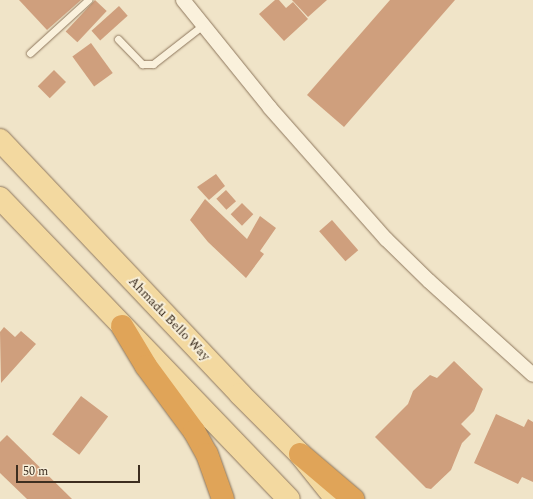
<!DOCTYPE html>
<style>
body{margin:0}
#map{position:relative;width:533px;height:499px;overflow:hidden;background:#f0e4c8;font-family:Spectral,serif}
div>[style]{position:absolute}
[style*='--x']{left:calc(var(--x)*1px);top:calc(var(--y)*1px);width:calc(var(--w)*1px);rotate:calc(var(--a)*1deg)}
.building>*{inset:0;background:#cf9f7d;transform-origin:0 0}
.roads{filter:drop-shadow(0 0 1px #8d765c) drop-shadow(0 0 1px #8d765c)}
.lane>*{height:7px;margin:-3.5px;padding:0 3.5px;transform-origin:3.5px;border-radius:3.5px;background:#faf1dc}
.street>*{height:14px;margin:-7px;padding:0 7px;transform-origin:7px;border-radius:7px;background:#faf1dc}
.primary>*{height:22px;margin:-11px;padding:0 11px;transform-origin:11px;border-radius:11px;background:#f3d9a0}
.highway>*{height:22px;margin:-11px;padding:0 11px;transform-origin:11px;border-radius:11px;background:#e0a458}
span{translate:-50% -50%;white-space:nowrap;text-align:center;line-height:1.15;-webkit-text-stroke:4px #f7eed8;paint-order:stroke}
.street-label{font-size:13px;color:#3d2e20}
.scale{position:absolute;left:16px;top:465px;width:124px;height:18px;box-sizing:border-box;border:2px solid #3d2e20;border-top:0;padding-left:5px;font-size:12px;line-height:14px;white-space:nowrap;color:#3d2e20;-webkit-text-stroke:3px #f7eed8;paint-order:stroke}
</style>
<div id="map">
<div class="building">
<div style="clip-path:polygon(19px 0,81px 0,47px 30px)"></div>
<div style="left:95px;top:0;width:16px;height:43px;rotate:43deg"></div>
<div style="clip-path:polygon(275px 0,279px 0,286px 8px,293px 2px,308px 19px,284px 41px,259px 14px)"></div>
<div style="clip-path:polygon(292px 0,327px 0,308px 17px)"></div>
<div style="clip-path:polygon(390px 0,455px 0,344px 127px,307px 95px)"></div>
<div style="left:119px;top:6px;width:13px;height:37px;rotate:48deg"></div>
<div style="left:91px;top:43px;width:37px;height:23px;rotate:54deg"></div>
<div style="left:54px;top:70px;width:17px;height:23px;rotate:45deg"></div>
<div style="clip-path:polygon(216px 174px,225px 186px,209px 200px,197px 187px)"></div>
<div style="left:226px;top:190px;width:15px;height:13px;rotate:48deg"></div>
<div style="clip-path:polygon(205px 199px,247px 239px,260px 216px,276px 228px,260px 251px,264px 254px,246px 278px,208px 242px,190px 220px)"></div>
<div style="left:242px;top:203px;width:16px;height:16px;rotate:45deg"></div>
<div style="left:332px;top:220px;width:40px;height:17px;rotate:49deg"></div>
<div style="clip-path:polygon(4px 327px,15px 337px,21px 331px,36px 344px,1px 383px,0 332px)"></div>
<div style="clip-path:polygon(454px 361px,483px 389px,474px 411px,461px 424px,471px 434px,462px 443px,451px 470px,431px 489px,426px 488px,375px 437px,408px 404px,413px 391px,430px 375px,437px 378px)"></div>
<div style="left:81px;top:396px;width:34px;height:48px;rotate:37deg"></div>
<div style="clip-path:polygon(496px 414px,524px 427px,528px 419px,533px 422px,533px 482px,522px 477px,518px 484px,474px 463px)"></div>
<div style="clip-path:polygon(7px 435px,72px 499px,27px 499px,0 473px,0 442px)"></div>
</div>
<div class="roads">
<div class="lane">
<div style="--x:118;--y:39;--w:35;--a:46"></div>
<div style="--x:142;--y:64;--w:11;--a:0"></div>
<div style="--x:153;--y:64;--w:63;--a:-38"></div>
<div style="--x:30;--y:53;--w:79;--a:-42.4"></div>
</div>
<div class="street">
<div style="--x:183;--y:0;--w:139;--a:51.1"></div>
<div style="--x:270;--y:108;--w:175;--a:48.5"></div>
<div style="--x:386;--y:239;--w:60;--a:44.3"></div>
<div style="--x:429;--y:281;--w:140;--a:42.1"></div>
</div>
<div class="primary">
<div style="--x:0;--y:140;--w:349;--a:46.6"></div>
<div style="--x:240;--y:394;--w:85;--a:45"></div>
<div style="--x:300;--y:454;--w:58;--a:51.3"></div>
<div style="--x:0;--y:198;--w:417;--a:46.2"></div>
</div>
<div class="highway">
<div style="--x:122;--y:326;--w:47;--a:59"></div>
<div style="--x:146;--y:366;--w:81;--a:53.6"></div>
<div style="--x:194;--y:431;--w:26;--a:61"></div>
<div style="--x:207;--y:454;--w:48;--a:70.4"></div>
<div style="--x:300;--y:454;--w:70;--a:40.3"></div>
</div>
</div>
<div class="street-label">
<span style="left:169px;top:319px;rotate:46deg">Ahmadu Bello Way</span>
</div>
<div class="scale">50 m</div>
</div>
